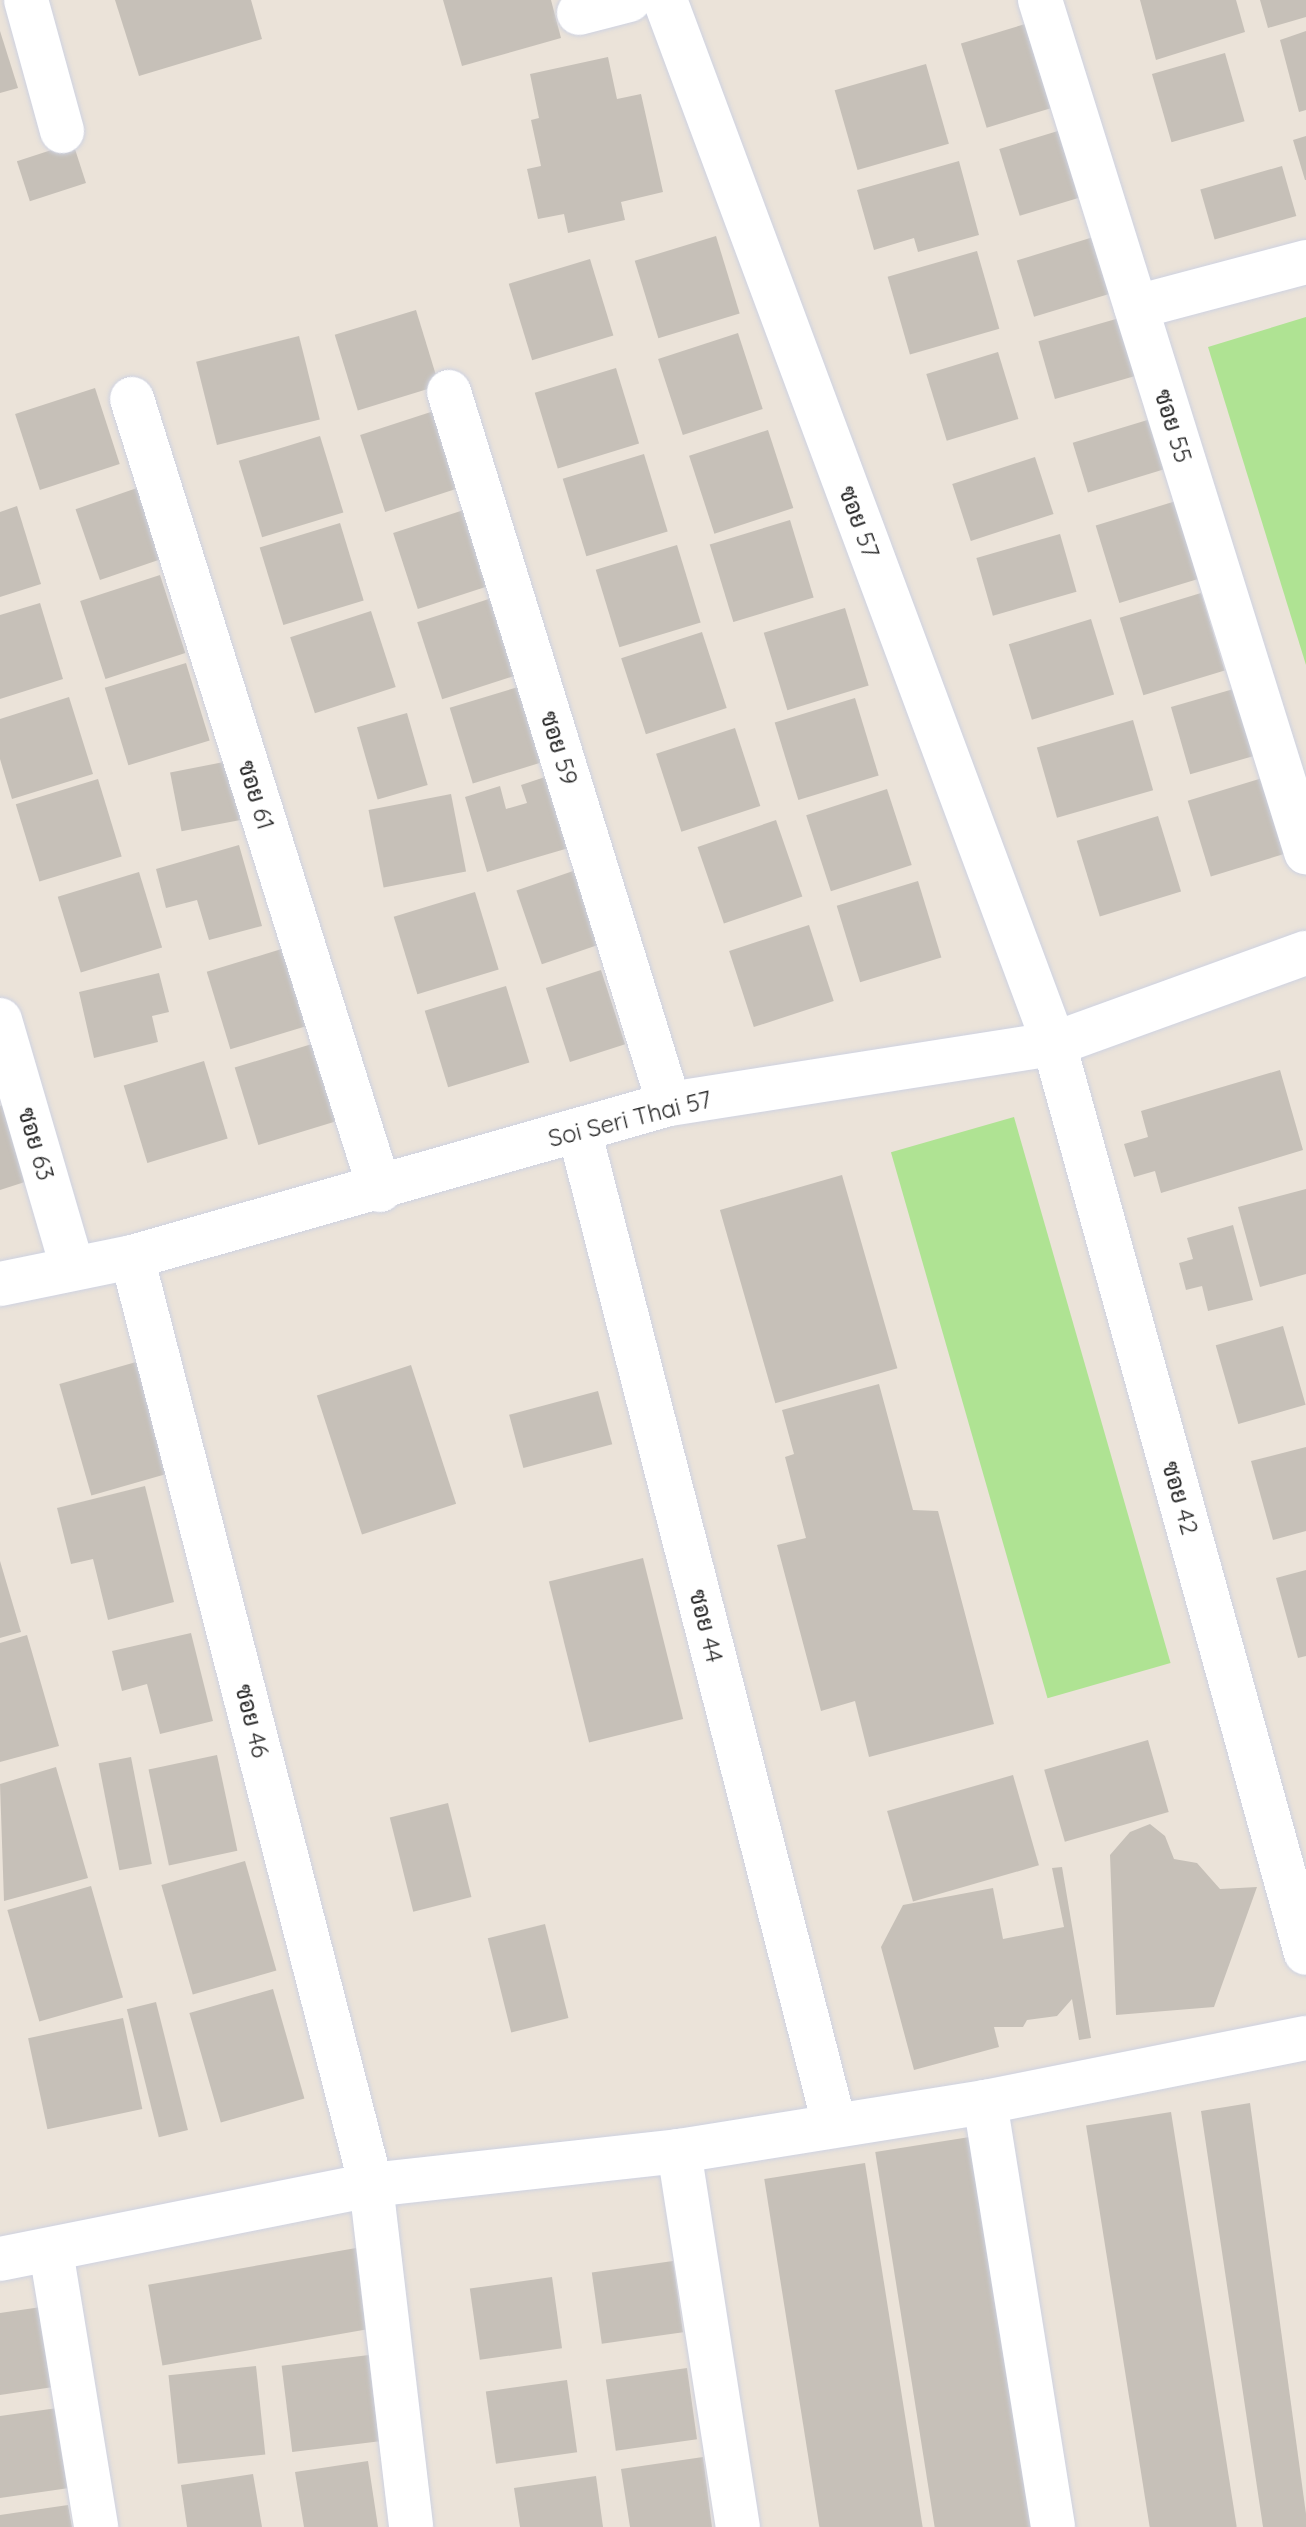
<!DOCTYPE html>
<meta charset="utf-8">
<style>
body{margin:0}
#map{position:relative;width:1306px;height:2527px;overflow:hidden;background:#ebe3d9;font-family:Quicksand,Sarabun,sans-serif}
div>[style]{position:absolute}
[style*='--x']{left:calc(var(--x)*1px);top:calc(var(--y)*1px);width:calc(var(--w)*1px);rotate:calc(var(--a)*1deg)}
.green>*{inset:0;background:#afe393;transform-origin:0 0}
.building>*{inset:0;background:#c6c0b8;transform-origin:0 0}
.roads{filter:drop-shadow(0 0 2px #ced2e1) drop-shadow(0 0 2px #ced2e1)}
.minor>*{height:44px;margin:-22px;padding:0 22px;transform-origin:22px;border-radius:22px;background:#fff}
span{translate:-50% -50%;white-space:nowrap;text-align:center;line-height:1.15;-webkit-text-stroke:7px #fff;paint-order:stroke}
.street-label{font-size:24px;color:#282828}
</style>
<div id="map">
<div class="green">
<div style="clip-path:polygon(1306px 317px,1306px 665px,1208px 347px)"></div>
<div style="left:1014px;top:1117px;width:568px;height:128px;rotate:74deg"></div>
</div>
<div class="building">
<div style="clip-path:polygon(115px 0,251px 0,262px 39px,139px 76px)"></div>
<div style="clip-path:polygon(443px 0,551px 0,561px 38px,462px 66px)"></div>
<div style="clip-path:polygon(1140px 0,1236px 0,1245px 32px,1156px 60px)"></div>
<div style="clip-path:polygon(1260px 0,1306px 0,1306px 17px,1268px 28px)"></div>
<div style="left:1025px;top:24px;width:88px;height:67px;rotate:73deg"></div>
<div style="clip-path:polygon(0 31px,18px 88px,0 93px)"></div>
<div style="clip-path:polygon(1306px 31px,1306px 110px,1299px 112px,1280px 40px)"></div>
<div style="left:1225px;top:53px;width:71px;height:76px;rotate:74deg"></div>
<div style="clip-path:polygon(608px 57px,617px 99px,641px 94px,663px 192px,621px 202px,625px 220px,568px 233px,564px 214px,538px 219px,527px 169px,541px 166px,531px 120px,539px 118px,530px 74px)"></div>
<div style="left:926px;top:64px;width:83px;height:95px;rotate:74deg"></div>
<div style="left:1071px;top:127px;width:70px;height:75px;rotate:73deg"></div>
<div style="clip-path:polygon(1306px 136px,1306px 180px,1305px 180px,1293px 140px)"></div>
<div style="left:73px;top:143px;width:42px;height:59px;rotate:72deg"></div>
<div style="clip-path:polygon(959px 161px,979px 235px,918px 252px,914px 238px,874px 250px,857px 190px)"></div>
<div style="left:1282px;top:166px;width:52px;height:85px;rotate:74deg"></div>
<div style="left:1100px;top:235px;width:59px;height:87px;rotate:73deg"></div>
<div style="left:716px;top:236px;width:81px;height:85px;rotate:73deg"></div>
<div style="left:977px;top:251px;width:81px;height:93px;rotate:74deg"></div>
<div style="left:590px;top:259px;width:80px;height:85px;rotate:73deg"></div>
<div style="left:416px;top:310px;width:79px;height:85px;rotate:73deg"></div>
<div style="left:1123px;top:317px;width:60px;height:88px;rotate:74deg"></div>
<div style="left:738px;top:333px;width:80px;height:84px;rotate:72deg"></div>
<div style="left:299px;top:336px;width:86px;height:106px;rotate:76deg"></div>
<div style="left:998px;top:352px;width:70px;height:75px;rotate:73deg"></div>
<div style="left:616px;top:368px;width:79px;height:85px;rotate:73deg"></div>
<div style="left:95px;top:388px;width:80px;height:84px;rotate:72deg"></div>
<div style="left:440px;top:409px;width:81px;height:84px;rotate:72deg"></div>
<div style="left:1154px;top:418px;width:52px;height:85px;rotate:73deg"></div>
<div style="left:768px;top:430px;width:82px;height:83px;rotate:72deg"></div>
<div style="left:320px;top:436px;width:80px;height:85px;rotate:73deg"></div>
<div style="left:644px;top:454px;width:81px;height:85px;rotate:73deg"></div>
<div style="left:1035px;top:457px;width:60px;height:87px;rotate:72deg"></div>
<div style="left:137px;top:488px;width:75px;height:65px;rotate:71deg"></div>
<div style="left:1176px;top:501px;width:81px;height:84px;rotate:73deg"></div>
<div style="clip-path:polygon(17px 506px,41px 584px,0 597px,0 512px)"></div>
<div style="left:473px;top:507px;width:80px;height:84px;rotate:72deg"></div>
<div style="left:790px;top:520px;width:81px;height:84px;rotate:73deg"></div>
<div style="left:340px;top:523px;width:81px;height:84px;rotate:73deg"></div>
<div style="left:1060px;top:534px;width:60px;height:87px;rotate:74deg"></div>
<div style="left:677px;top:545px;width:81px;height:85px;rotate:73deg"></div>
<div style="left:160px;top:575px;width:82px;height:84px;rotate:72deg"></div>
<div style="left:1201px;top:593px;width:81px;height:85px;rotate:73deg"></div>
<div style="left:498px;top:596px;width:81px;height:85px;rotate:72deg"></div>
<div style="clip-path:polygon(40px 603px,63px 679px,0 699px,0 615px)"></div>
<div style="left:845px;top:608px;width:81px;height:85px;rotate:73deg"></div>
<div style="left:371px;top:611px;width:80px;height:85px;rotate:72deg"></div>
<div style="left:1091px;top:619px;width:79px;height:86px;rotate:73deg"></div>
<div style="left:702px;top:632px;width:80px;height:85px;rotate:72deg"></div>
<div style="left:186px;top:663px;width:81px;height:85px;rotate:73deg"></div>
<div style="left:531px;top:683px;width:79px;height:85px;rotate:73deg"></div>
<div style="left:1244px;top:686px;width:70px;height:76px;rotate:74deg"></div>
<div style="clip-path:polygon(69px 697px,93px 774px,12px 799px,0 759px,0 719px)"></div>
<div style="left:855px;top:698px;width:81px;height:84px;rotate:73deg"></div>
<div style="left:407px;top:713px;width:75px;height:52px;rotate:74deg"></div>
<div style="left:1133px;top:720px;width:73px;height:100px;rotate:74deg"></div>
<div style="left:735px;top:728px;width:82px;height:83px;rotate:72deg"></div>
<div style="left:229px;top:761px;width:60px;height:60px;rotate:79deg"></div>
<div style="clip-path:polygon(557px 773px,579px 845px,487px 872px,465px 797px,500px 786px,506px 809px,527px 803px,521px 785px)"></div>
<div style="left:1269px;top:776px;width:79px;height:85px;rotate:73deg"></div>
<div style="left:98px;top:779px;width:81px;height:86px;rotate:73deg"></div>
<div style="left:887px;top:789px;width:80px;height:85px;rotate:72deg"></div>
<div style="left:451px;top:794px;width:79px;height:84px;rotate:79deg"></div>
<div style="left:1158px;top:816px;width:79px;height:85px;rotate:73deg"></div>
<div style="left:776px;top:820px;width:81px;height:83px;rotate:71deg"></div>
<div style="clip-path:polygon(239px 845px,262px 926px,209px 940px,197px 900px,166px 908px,156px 869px)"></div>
<div style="left:576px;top:870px;width:78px;height:63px;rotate:71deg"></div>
<div style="left:139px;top:872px;width:79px;height:85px;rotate:73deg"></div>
<div style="left:918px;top:881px;width:80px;height:85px;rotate:73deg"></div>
<div style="left:475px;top:892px;width:81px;height:85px;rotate:73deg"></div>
<div style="left:809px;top:925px;width:80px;height:84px;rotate:72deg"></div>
<div style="left:288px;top:947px;width:81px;height:85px;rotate:73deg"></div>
<div style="left:601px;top:970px;width:78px;height:58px;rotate:72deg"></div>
<div style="clip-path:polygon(159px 973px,169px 1012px,152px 1016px,158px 1042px,94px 1058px,79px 992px)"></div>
<div style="left:506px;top:986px;width:80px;height:85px;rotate:73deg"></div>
<div style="left:315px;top:1043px;width:81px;height:84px;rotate:73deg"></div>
<div style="left:204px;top:1061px;width:81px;height:84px;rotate:73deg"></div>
<div style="clip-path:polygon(1280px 1070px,1303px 1150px,1161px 1193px,1155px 1171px,1134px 1177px,1124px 1144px,1148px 1137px,1141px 1111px)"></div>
<div style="clip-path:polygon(8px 1103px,31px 1180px,0 1190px,0 1106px)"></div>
<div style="left:842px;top:1175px;width:201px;height:127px;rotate:74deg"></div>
<div style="clip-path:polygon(1306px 1189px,1306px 1274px,1260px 1287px,1238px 1207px)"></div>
<div style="clip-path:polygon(1233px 1225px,1253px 1300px,1208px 1311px,1202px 1286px,1186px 1290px,1179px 1263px,1193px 1259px,1187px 1238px)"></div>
<div style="left:1283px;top:1326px;width:82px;height:70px;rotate:74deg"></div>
<div style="left:143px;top:1360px;width:116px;height:87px;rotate:74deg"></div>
<div style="left:411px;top:1365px;width:146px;height:99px;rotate:72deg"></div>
<div style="clip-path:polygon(879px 1384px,913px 1510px,938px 1511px,994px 1724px,869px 1757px,855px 1701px,821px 1711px,777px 1545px,806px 1538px,785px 1457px,794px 1454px,782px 1410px)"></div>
<div style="left:598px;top:1391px;width:55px;height:92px;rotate:75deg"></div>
<div style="clip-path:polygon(1306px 1447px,1306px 1531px,1273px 1540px,1251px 1461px)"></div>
<div style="clip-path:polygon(145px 1486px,174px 1602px,108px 1620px,93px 1559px,71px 1564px,57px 1508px)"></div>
<div style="left:643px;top:1558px;width:166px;height:97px;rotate:76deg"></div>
<div style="clip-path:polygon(0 1561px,21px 1632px,0 1638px)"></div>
<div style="clip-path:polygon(1306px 1570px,1306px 1656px,1298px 1658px,1276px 1578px)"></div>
<div style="clip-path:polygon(191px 1633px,213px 1721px,160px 1734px,147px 1684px,122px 1691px,112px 1651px)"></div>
<div style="clip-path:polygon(27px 1635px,59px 1746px,0 1762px,0 1643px)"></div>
<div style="left:1148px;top:1740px;width:75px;height:108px;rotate:74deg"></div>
<div style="left:217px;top:1755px;width:98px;height:70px;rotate:78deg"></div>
<div style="left:131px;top:1757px;width:109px;height:33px;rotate:79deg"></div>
<div style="clip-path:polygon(56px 1767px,88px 1878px,4px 1901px,0 1784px)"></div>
<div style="left:1013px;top:1775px;width:94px;height:131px;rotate:74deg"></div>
<div style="left:448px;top:1803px;width:97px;height:60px;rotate:76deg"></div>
<div style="clip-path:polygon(1150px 1824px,1165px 1836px,1174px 1859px,1197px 1863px,1220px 1889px,1257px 1887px,1214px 2007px,1116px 2015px,1110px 1855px,1130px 1832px)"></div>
<div style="left:245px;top:1861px;width:114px;height:87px;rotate:74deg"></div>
<div style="clip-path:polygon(1062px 1867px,1091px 2038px,1079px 2040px,1072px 1999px,1057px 2016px,1027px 2020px,1023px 2027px,994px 2027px,999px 2047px,914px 2070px,881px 1947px,903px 1905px,993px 1888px,1003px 1939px,1064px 1927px,1052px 1868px)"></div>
<div style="left:91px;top:1886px;width:116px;height:87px;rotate:74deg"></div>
<div style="left:545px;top:1924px;width:97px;height:59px;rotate:76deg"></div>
<div style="left:273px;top:1989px;width:114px;height:87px;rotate:74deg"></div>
<div style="left:156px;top:2002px;width:132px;height:30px;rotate:76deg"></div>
<div style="left:123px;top:2018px;width:93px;height:97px;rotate:78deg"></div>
<div style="clip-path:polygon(1250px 2103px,1306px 2514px,1306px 2527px,1263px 2527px,1201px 2111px)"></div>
<div style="left:1171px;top:2112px;width:420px;height:86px;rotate:81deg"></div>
<div style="left:976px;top:2136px;width:396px;height:102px;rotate:81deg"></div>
<div style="left:865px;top:2163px;width:369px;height:102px;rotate:81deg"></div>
<div style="left:356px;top:2248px;width:82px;height:211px;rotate:80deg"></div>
<div style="left:673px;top:2261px;width:72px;height:82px;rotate:82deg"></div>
<div style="left:552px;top:2277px;width:72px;height:83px;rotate:82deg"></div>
<div style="clip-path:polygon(48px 2306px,60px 2386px,0 2395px,0 2313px)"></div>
<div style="left:369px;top:2355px;width:87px;height:88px;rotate:83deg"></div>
<div style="left:256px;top:2366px;width:89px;height:88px;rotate:84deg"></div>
<div style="left:687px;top:2368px;width:72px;height:82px;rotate:82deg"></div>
<div style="left:567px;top:2380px;width:73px;height:82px;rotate:82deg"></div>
<div style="clip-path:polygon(72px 2406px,83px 2486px,0 2498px,0 2416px)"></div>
<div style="clip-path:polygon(703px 2457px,712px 2527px,630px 2527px,621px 2469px)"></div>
<div style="clip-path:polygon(368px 2461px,378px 2527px,304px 2527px,295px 2472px)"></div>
<div style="clip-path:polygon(253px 2474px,262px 2527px,187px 2527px,181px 2485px)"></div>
<div style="clip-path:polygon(596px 2476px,603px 2527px,520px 2527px,514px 2488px)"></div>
<div style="clip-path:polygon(68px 2505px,72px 2527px,0 2527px,0 2515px)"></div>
</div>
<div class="roads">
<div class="minor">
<div style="--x:26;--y:0;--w:136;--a:74.6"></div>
<div style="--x:665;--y:0;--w:1114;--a:69.56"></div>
<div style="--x:1054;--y:1044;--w:943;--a:74.51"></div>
<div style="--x:1040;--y:0;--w:893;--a:72.66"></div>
<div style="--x:579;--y:13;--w:52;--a:-14.6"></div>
<div style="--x:1136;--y:307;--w:176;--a:-14.8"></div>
<div style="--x:449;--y:392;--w:745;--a:72.83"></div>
<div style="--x:132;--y:399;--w:829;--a:72.59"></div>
<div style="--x:0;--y:1020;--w:257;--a:73.7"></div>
<div style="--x:579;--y:1130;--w:1025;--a:75.6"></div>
<div style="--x:132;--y:1257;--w:958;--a:75.56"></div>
<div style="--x:371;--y:2185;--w:344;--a:83.3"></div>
<div style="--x:0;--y:1284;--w:135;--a:-11.6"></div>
<div style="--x:132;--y:1257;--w:558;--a:-15.9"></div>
<div style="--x:669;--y:1104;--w:390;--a:-8.9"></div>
<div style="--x:1054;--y:1044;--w:268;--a:-19.9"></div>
<div style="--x:985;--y:2102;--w:430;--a:80.9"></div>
<div style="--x:679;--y:2151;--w:381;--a:81.1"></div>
<div style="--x:51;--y:2251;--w:280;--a:80.7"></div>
<div style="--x:0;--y:2259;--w:378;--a:-11.3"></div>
<div style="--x:371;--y:2185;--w:310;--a:-6.3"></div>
<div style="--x:679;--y:2151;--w:310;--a:-9.1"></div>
<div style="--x:985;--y:2102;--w:327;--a:-11.3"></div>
</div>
</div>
<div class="street-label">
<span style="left:1173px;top:426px;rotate:73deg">ซอย 55</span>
<span style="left:859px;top:522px;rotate:70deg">ซอย 57</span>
<span style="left:559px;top:748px;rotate:73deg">ซอย 59</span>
<span style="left:256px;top:795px;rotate:73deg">ซอย 61</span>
<span style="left:630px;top:1119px;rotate:-14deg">Soi Seri Thai 57</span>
<span style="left:36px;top:1144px;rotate:74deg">ซอย 63</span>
<span style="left:1180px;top:1498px;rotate:74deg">ซอย 42</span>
<span style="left:706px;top:1626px;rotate:76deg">ซอย 44</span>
<span style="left:252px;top:1721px;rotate:76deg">ซอย 46</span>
</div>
</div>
